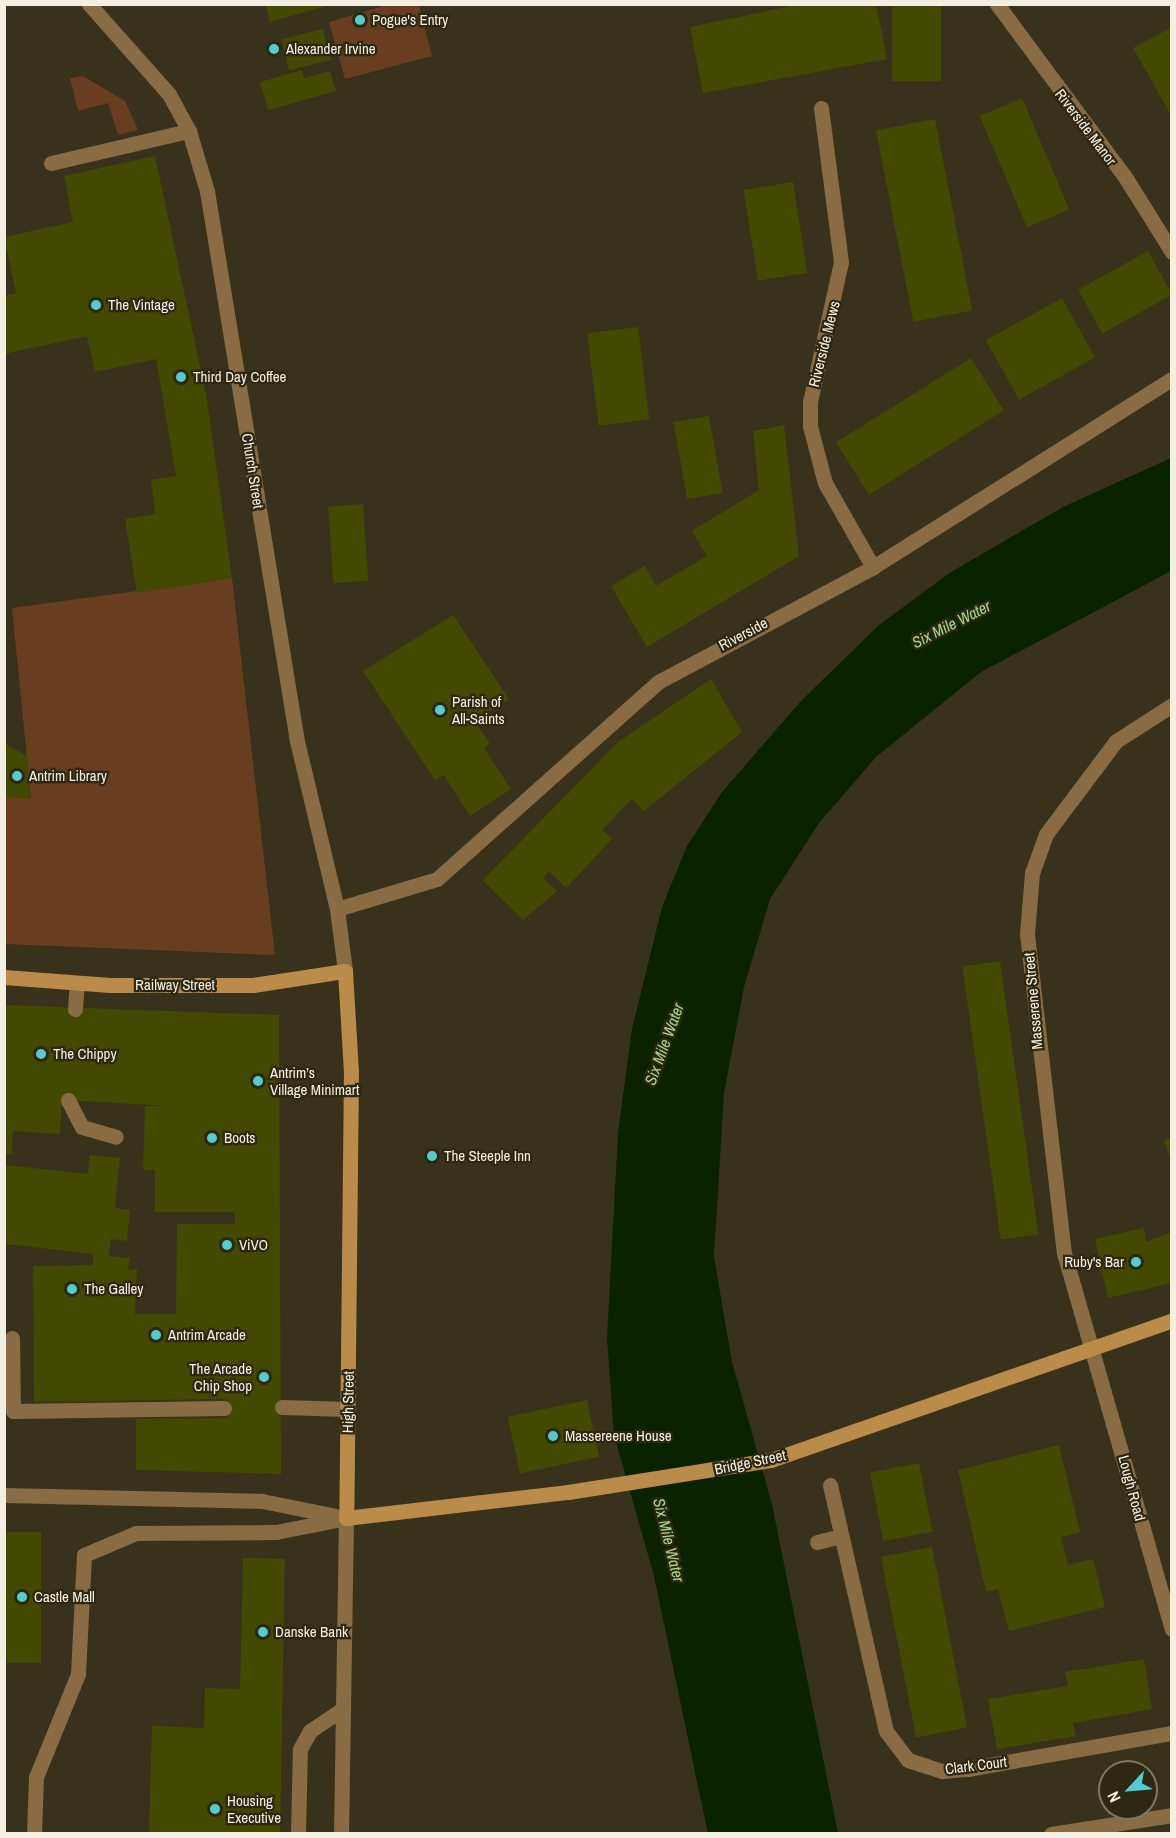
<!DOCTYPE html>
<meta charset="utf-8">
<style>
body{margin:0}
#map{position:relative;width:1176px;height:1838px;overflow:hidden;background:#38321c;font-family:"Archivo Narrow",sans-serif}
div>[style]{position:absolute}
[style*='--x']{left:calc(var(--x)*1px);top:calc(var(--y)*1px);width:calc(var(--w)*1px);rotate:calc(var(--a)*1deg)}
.green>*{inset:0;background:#693d1f}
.water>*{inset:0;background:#092200}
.building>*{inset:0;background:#424900;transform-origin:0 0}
.lane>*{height:15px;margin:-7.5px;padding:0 7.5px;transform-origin:7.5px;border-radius:7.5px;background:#8a6c44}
.street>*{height:15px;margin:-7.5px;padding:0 7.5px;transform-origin:7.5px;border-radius:7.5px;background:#8a6c44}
.secondary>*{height:15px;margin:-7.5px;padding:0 7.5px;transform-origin:7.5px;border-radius:7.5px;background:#bb8c49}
.dots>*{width:16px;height:16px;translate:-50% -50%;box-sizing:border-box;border:3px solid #2e2812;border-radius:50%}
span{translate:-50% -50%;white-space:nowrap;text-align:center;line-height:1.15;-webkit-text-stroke:4.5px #2e2812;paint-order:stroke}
.poi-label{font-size:15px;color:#f3efe1}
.left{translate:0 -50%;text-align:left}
.right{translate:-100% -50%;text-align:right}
.street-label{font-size:15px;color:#f3efe1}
.water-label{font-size:16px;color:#a2d789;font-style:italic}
.frame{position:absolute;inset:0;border:6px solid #f3efe1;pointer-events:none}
.north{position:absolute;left:1098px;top:1760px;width:60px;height:60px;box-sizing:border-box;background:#2e2812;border:2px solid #7d7865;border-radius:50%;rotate:244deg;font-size:16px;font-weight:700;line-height:24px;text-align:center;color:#f3efe1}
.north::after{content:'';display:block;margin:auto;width:21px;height:27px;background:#52ccd0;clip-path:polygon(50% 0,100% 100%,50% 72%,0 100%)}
</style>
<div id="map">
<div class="green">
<div style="clip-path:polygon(387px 5px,419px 5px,432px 56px,345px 79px,329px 22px)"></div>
<div style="clip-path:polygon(83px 76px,125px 101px,138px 130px,118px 135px,108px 103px,78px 111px,70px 78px)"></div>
<div style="clip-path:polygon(232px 578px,275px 955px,5px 944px,5px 797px,31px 798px,12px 608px)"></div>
</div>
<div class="water">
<div style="clip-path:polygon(1171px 458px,1171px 571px,981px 672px,876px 757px,819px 823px,770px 899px,744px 987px,724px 1093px,714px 1257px,732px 1362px,772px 1504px,838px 1833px,708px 1834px,654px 1576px,614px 1435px,607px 1338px,618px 1133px,632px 1029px,662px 907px,687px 846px,722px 792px,801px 701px,879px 625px,951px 572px,1063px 507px)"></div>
</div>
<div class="building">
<div style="clip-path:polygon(265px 4px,330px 4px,330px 5px,270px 22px)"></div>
<div style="clip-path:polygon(801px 4px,876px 4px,887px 59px,703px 93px,690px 27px)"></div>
<div style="left:892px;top:4px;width:49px;height:77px"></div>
<div style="clip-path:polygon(1172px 27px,1172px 117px,1133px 48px)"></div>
<div style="left:323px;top:29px;width:32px;height:43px;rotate:76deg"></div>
<div style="clip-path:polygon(302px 70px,304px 78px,330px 71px,336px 91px,268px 110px,260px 82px)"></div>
<div style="left:1022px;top:98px;width:121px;height:46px;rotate:67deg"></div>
<div style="left:935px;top:119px;width:195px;height:60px;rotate:79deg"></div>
<div style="clip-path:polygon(155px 156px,206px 394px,232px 578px,137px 593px,125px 519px,155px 514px,151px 480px,176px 476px,156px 359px,95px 372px,87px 336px,4px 354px,4px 296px,16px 293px,4px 237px,73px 222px,64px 176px)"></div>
<div style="left:793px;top:182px;width:92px;height:50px;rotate:81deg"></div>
<div style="left:1148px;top:251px;width:50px;height:80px;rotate:61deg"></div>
<div style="left:1062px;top:298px;width:68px;height:87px;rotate:61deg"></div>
<div style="left:638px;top:327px;width:93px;height:51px;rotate:83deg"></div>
<div style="left:971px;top:358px;width:62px;height:159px;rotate:58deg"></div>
<div style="left:709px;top:416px;width:78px;height:36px;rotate:80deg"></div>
<div style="clip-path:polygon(784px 425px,799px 556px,647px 647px,611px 586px,645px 566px,656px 586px,707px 556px,692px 531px,759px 490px,753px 431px)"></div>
<div style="left:363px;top:504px;width:77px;height:35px;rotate:86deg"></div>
<div style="clip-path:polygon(453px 615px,509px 699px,474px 721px,490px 744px,484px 748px,511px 789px,470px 816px,444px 775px,435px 780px,363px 671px)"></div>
<div style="clip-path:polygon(711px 679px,742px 732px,644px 811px,632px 799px,602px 830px,612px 839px,566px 888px,549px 871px,543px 878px,557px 891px,523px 920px,483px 880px,618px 742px)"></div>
<div style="clip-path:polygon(4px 743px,27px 756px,31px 799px,4px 797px)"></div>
<div style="left:1000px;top:961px;width:276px;height:38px;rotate:82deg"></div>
<div style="clip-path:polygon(5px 1005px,279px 1015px,281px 1474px,136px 1470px,136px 1419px,228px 1418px,227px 1399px,34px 1402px,33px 1266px,93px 1265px,93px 1254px,5px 1244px,5px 1165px,88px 1174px,90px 1155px,120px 1158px,115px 1208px,130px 1210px,127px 1241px,111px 1239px,109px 1256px,130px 1258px,128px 1270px,137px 1269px,135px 1314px,176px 1314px,177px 1224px,235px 1224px,235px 1212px,155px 1212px,155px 1170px,143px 1170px,145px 1106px,168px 1106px,62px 1100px,60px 1134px,13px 1131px,12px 1154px,5px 1154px)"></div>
<div style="clip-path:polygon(1172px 1138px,1172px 1161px,1171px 1161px,1164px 1140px)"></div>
<div style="clip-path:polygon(1144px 1228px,1146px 1242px,1172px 1232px,1172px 1283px,1108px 1298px,1095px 1239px)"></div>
<div style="left:587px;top:1400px;width:58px;height:81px;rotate:78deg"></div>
<div style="clip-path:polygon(1059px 1445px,1080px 1532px,1061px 1537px,1068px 1565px,1093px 1559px,1105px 1607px,1009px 1631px,998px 1589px,986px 1592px,958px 1470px)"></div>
<div style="left:919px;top:1463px;width:70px;height:50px;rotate:79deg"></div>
<div style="left:4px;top:1532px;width:37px;height:131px"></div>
<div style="left:932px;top:1547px;width:184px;height:52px;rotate:79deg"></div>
<div style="clip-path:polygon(243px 1558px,285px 1559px,280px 1833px,149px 1833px,152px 1726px,204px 1728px,205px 1688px,240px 1689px)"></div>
<div style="clip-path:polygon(1144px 1659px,1152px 1709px,1073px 1723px,1076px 1736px,997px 1749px,988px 1699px,1068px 1686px,1065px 1672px)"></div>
</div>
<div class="lane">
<div style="--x:51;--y:163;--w:142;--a:-13.1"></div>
<div style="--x:75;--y:1009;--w:26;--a:-86"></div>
<div style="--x:68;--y:1100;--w:30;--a:63"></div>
<div style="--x:82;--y:1127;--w:35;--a:16"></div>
<div style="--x:12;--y:1338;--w:73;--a:89.2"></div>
<div style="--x:13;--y:1411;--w:211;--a:-0.8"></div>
<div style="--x:282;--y:1407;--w:66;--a:1.7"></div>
<div style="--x:34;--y:1834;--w:57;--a:-88"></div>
<div style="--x:36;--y:1777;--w:111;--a:-67.8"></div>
<div style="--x:78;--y:1674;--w:119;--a:-87.1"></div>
<div style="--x:84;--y:1555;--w:56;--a:-22.9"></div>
<div style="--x:136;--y:1533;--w:140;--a:-0.4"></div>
<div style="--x:276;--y:1532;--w:71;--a:-11.3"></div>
<div style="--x:298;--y:1834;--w:85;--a:-88.7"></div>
<div style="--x:300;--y:1749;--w:21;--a:-61"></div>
<div style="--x:310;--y:1731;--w:40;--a:-34"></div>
<div style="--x:1051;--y:1834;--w:122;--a:-8.9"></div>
</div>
<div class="street">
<div style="--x:89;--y:4;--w:120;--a:48.4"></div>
<div style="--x:169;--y:94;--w:42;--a:61.6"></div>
<div style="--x:189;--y:131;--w:63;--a:73.3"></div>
<div style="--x:207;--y:191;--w:557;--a:80.71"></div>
<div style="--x:297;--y:741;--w:173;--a:76.6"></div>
<div style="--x:337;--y:909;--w:63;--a:82.6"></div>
<div style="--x:997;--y:4;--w:219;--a:53.5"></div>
<div style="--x:1127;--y:180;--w:85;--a:58"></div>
<div style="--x:821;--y:108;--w:155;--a:82.6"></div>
<div style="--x:841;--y:262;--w:143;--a:102.5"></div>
<div style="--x:810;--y:402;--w:24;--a:90"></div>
<div style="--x:810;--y:426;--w:59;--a:75.3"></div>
<div style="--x:825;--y:483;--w:97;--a:60.3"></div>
<div style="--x:1172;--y:705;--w:67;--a:147.3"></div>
<div style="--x:1116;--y:741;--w:116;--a:127"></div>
<div style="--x:1046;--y:834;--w:41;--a:109.7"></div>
<div style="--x:1032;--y:873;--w:61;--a:94.7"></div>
<div style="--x:1027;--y:934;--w:321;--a:83.4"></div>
<div style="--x:1064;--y:1253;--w:391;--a:74"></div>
<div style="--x:337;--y:909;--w:104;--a:-16.7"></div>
<div style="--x:437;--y:879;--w:296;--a:-41.7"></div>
<div style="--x:658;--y:682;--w:244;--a:-28.1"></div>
<div style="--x:873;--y:567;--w:353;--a:-32.2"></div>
<div style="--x:830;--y:1485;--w:252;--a:77.2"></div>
<div style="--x:886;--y:1731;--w:36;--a:53"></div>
<div style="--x:908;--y:1760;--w:36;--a:18"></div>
<div style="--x:942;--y:1771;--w:25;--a:-5"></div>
<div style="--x:967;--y:1769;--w:208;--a:-10"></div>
<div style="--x:4;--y:1495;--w:258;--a:1.3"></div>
<div style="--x:262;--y:1501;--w:86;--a:11.4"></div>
<div style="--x:346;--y:1518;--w:316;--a:90.9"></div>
<div style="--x:817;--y:1542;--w:25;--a:-14"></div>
</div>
<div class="secondary">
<div style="--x:4;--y:977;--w:106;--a:4.3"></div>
<div style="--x:110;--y:985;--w:143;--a:0"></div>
<div style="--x:253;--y:985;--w:93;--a:-8.7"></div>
<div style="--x:345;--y:971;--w:100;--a:86.6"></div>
<div style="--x:351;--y:1071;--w:447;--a:90.6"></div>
<div style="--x:346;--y:1518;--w:224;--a:-6.7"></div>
<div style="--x:568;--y:1492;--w:206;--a:-9"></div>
<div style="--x:771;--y:1460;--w:425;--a:-19.2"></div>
</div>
<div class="dots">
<div style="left:360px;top:20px;background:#52ccd0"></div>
<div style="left:274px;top:49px;background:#52ccd0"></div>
<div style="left:96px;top:305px;background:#52ccd0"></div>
<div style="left:181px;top:377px;background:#52ccd0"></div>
<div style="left:440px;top:710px;background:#52ccd0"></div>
<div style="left:17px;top:776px;background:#52ccd0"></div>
<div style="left:41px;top:1054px;background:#52ccd0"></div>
<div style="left:258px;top:1081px;background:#52ccd0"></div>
<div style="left:212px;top:1138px;background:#52ccd0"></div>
<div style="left:432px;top:1156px;background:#52ccd0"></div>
<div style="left:227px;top:1245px;background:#52ccd0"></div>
<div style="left:1136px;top:1262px;background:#52ccd0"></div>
<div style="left:72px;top:1289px;background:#52ccd0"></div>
<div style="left:156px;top:1335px;background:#52ccd0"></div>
<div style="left:264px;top:1377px;background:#52ccd0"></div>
<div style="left:553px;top:1436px;background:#52ccd0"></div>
<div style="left:22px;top:1597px;background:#52ccd0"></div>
<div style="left:263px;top:1632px;background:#52ccd0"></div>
<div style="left:215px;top:1809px;background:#52ccd0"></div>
</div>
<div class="poi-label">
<span class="left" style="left:372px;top:20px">Pogue's Entry</span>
<span class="left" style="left:286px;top:49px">Alexander Irvine</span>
<span class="left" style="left:108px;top:305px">The Vintage</span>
<span class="left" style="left:193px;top:377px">Third Day Coffee</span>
<span class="left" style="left:452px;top:710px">Parish of<br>All-Saints</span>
<span class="left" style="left:29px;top:776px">Antrim Library</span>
<span class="left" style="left:53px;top:1054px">The Chippy</span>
<span class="left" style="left:270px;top:1081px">Antrim’s<br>Village Minimart</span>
<span class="left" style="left:224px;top:1138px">Boots</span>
<span class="left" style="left:444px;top:1156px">The Steeple Inn</span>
<span class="left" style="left:239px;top:1245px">ViVO</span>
<span class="right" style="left:1124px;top:1262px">Ruby's Bar</span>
<span class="left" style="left:84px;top:1289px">The Galley</span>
<span class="left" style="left:168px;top:1335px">Antrim Arcade</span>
<span class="right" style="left:252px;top:1377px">The Arcade<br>Chip Shop</span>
<span class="left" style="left:565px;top:1436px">Massereene House</span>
<span class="left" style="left:34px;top:1597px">Castle Mall</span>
<span class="left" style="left:275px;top:1632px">Danske Bank</span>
<span class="left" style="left:227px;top:1809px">Housing<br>Executive</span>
</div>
<div class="street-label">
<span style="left:1086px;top:127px;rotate:53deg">Riverside Manor</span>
<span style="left:824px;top:344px;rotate:-76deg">Riverside Mews</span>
<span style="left:253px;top:471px;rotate:81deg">Church Street</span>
<span style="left:743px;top:634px;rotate:-28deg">Riverside</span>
<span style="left:175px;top:985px">Railway Street</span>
<span style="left:1033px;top:1001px;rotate:-95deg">Masserene Street</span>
<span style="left:348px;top:1402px;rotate:-89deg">High Street</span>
<span style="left:750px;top:1462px;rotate:-12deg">Bridge Street</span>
<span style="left:1132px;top:1488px;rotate:75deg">Lough Road</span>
<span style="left:976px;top:1765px;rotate:-7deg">Clark Court</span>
</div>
<div class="water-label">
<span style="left:951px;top:624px;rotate:-27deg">Six Mile Water</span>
<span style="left:664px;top:1044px;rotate:-70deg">Six Mile Water</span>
<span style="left:669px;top:1540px;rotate:76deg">Six Mile Water</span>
</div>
<div class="frame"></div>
<div class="north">N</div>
</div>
